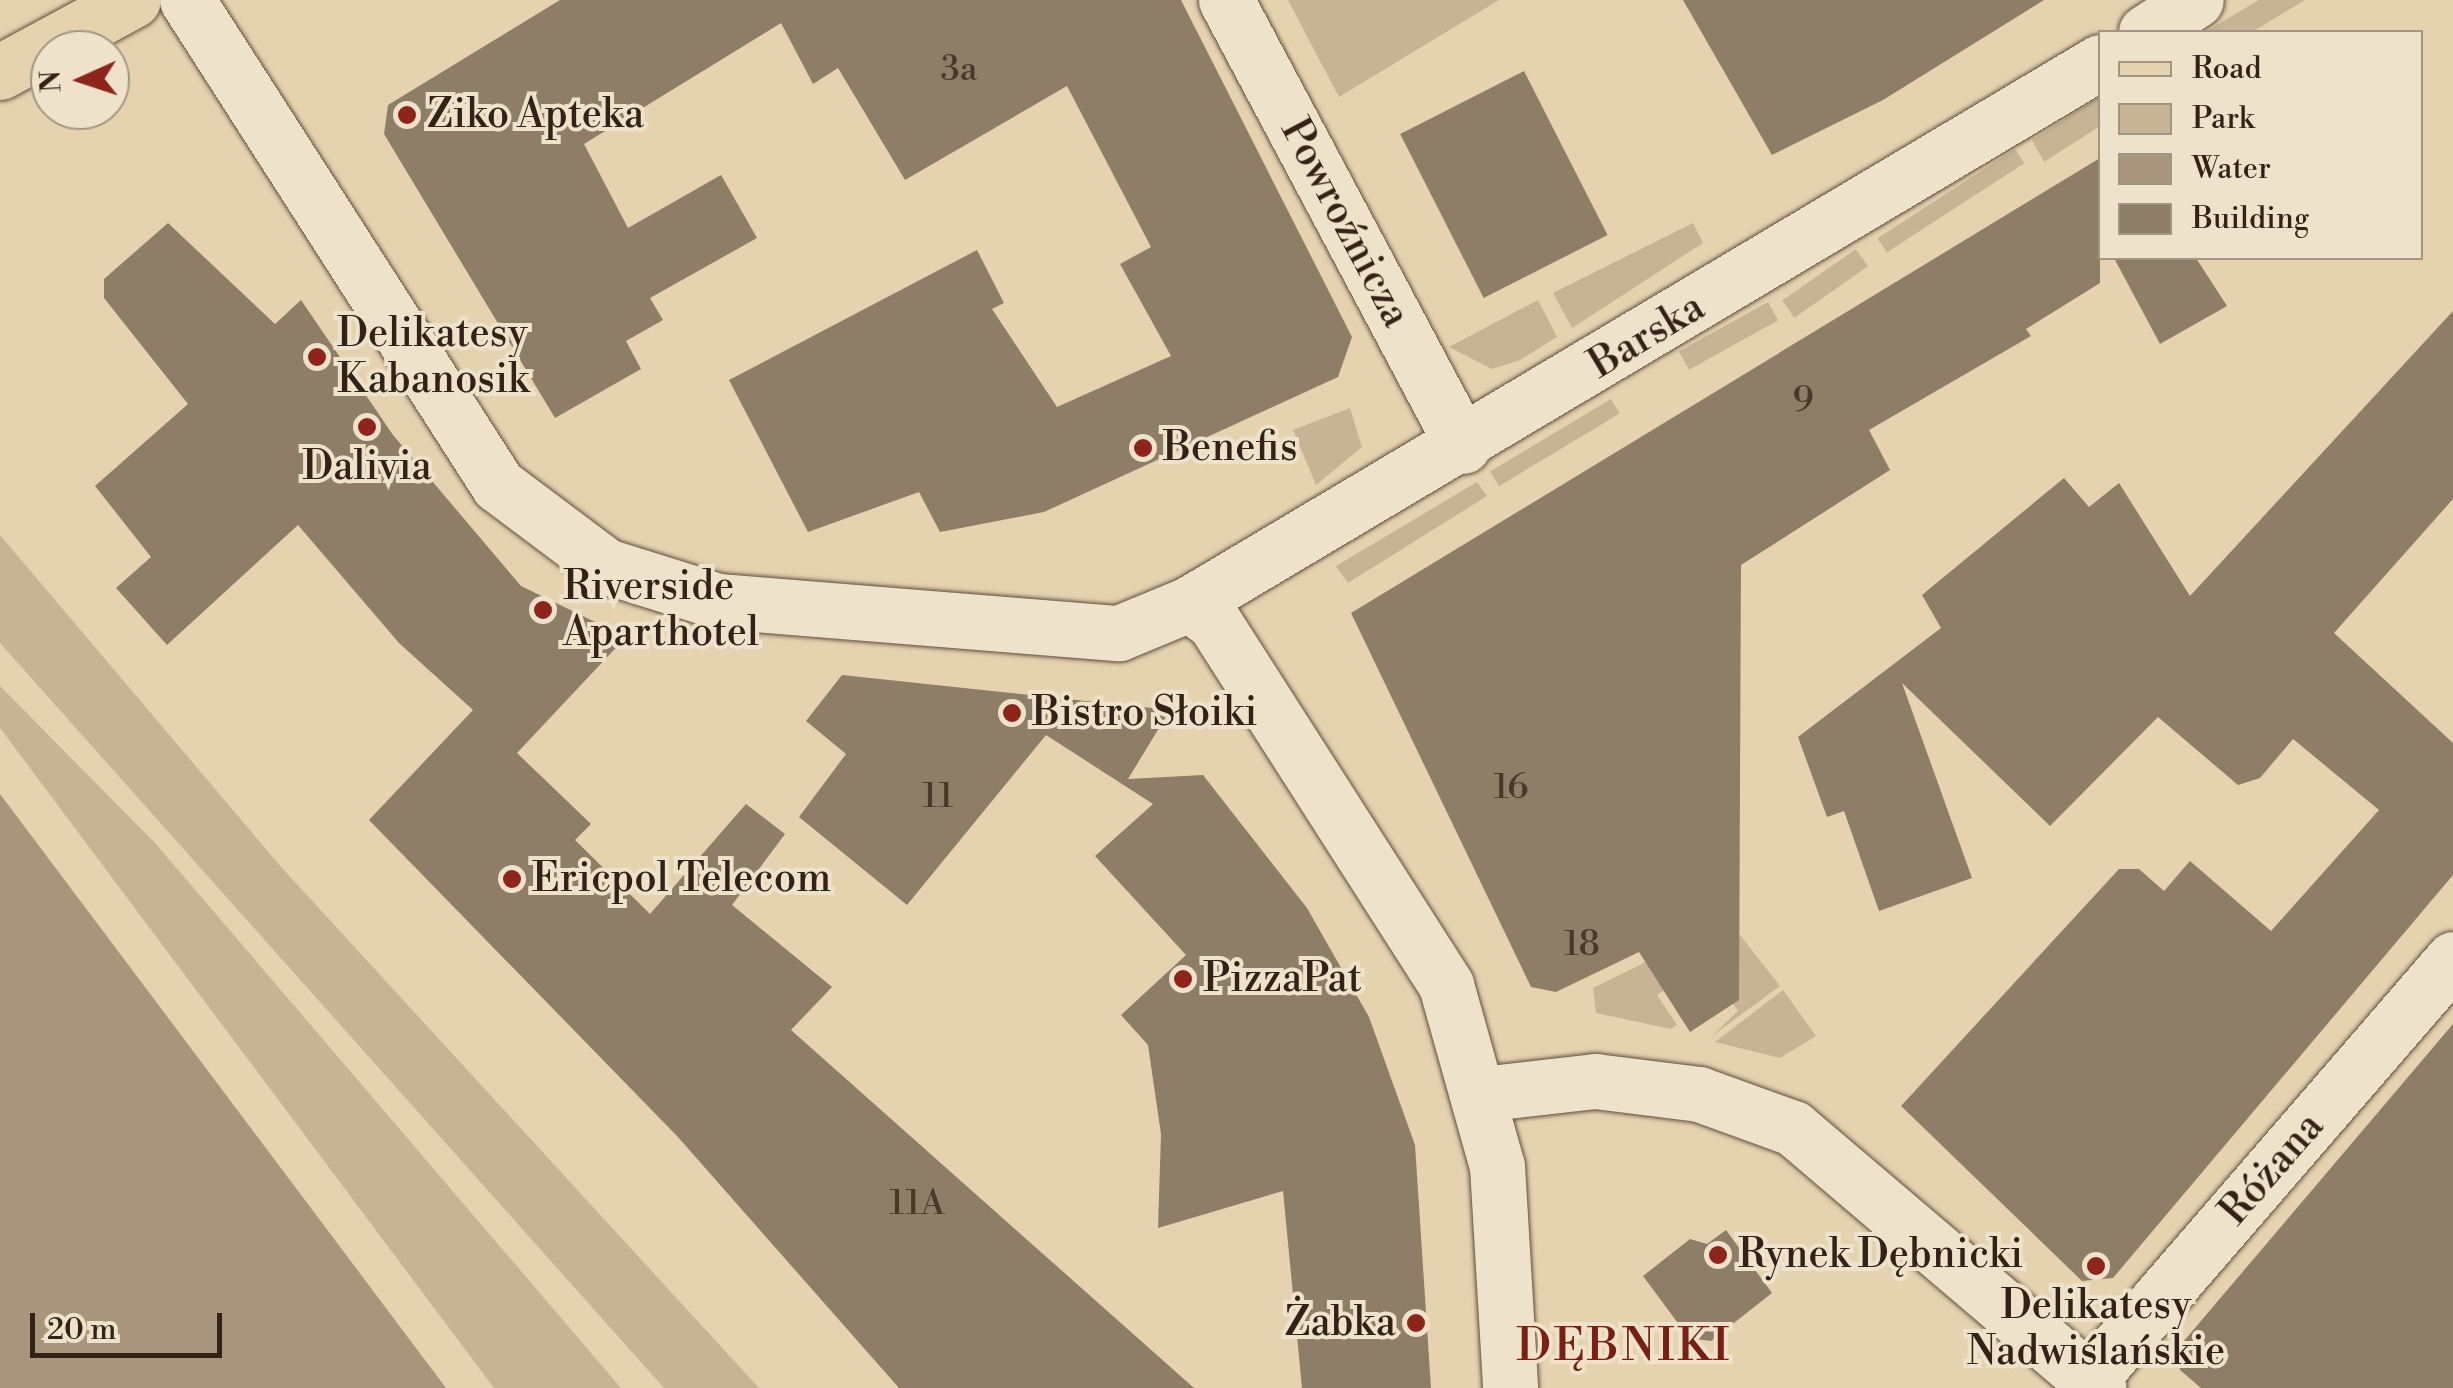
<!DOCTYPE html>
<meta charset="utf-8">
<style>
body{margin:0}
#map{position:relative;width:2453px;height:1388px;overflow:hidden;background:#e5d2af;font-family:"Libre Bodoni",serif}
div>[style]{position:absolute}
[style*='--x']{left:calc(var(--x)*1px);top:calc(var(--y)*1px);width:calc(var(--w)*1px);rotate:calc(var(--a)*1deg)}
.green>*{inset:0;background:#c7b495;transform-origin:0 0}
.water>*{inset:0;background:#a8967c}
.building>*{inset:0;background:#8f7e67;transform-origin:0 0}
.roads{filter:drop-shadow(0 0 2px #5f4e3e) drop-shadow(0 0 2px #5f4e3e)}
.minor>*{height:55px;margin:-27.5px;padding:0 27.5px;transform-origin:27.5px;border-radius:27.5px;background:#eee2cb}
.major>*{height:55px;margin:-27.5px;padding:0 27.5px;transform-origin:27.5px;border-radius:27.5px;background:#e5d2af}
.dots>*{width:28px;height:28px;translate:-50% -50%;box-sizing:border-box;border:5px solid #eee2cb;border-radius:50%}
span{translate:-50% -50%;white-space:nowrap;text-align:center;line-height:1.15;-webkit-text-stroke:8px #eee2cb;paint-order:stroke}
.number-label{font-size:35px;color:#49392c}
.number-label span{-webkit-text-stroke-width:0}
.poi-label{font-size:40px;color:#322218}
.left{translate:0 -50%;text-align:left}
.right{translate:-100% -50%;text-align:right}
.street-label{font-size:40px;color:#322218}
.quarter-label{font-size:45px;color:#7a1f14;letter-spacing:2.5px}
.legend{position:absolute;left:2098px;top:30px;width:325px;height:230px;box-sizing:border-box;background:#eee2cb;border:2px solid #a39583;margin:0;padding:12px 18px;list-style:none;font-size:30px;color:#322218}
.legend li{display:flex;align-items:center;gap:20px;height:50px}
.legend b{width:50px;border:2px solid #a39583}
.north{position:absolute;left:30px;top:30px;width:100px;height:100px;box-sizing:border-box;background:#eee2cb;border:2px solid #a39583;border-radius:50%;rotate:267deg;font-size:28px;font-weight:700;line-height:40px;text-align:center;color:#322218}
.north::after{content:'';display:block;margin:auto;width:35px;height:45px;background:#8f2418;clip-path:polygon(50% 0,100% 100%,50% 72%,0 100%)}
.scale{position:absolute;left:30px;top:1313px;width:192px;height:45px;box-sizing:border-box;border:5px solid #322218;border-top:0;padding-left:12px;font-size:30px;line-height:35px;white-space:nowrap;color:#322218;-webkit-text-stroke:8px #eee2cb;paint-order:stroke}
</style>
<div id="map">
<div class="green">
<div style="clip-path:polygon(1288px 0,1499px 0,1339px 97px)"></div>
<div style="clip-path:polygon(2259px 0,2305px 0,2252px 32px,2205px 32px)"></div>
<div style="clip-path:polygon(2100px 97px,2100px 126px,2044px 162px,2032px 140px)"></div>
<div style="left:2015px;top:149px;width:17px;height:164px;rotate:57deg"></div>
<div style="clip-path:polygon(1693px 223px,1703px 243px,1572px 328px,1553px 293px)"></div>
<div style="left:1856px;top:249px;width:21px;height:90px;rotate:55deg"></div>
<div style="clip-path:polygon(1538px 300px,1557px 337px,1520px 360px,1492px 369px,1449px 347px)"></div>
<div style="left:1768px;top:302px;width:21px;height:102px;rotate:61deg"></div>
<div style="left:1611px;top:399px;width:17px;height:141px;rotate:59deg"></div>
<div style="clip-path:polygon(1350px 408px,1362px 447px,1316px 485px,1293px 430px)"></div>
<div style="clip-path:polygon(1477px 482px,1487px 496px,1348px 583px,1336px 566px)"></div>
<div style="clip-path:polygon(0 535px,282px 868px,759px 1388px,664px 1388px,0 643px)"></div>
<div style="clip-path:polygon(0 686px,156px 844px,621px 1388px,494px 1388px,0 728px)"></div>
<div style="clip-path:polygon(1729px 921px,1780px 986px,1712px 1036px,1738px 1011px,1717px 980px,1690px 974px,1657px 995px,1677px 1025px,1671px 1029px,1596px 1013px,1593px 988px)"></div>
<div style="clip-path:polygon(1783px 990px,1816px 1036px,1780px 1058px,1715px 1042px)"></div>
</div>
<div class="water">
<div style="clip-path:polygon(0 794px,446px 1388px,0 1388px)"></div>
</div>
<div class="building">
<div style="clip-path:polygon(560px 0,1181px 0,1352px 337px,1338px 377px,1044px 512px,940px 532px,919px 492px,808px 532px,729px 380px,977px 250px,1004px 303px,992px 309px,1057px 407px,1171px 356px,1120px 264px,1151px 247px,1067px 86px,905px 180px,838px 68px,813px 84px,781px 23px,584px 144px,628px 228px,721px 175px,757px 238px,650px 298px,663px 320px,626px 341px,641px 369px,555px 418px,384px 134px,388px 105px)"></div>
<div style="clip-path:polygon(1683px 0,2044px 0,1883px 100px,1772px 155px)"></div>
<div style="left:1524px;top:71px;width:184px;height:139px;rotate:63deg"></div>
<div style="clip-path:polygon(2100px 158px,2100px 283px,2026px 329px,2031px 336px,1869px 430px,1890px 470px,1741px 565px,1739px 1000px,1690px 1032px,1639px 952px,1556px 992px,1531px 987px,1351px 613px)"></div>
<div style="clip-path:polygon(168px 223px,275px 324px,301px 300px,393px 435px,521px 586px,626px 637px,517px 753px,591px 824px,575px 840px,650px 914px,746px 804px,785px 834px,732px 905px,832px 987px,791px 1030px,1194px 1388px,899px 1388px,677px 1136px,369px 820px,473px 710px,399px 643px,298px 525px,167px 645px,116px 588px,151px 557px,95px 486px,188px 404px,104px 298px,104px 279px)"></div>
<div style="clip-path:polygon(2114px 258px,2196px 258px,2227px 306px,2160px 344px)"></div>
<div style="clip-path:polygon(2453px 311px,2453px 499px,2334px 633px,2453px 743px,2453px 875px,2113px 1278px,2082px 1281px,1901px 1106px,2119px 869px,2139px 869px,2164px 891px,2190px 861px,2271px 931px,2379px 810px,2293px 739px,2260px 778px,2238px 785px,2158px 717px,2050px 826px,1902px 683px,1972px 878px,1879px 911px,1844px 811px,1827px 817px,1798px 737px,1941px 628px,1922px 595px,2064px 478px,2089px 507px,2119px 483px,2190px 596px)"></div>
<div style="clip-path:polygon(842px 675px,1170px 710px,1128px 779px,1203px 775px,1307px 908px,1369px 1017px,1415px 1145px,1431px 1388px,1302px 1388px,1283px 1191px,1158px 1228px,1161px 1134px,1148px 1045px,1121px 1015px,1186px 955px,1095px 856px,1153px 804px,1046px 735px,907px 905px,799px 817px,846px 754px,806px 721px)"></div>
<div style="clip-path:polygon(2453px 1024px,2453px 1388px,2201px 1388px,2180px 1370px,2178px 1348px)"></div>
<div style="clip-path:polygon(1726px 1230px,1772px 1293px,1711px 1341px,1689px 1338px,1643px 1276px,1690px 1239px,1707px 1244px)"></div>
</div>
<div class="roads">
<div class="minor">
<div style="--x:187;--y:0;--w:576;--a:57.33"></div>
<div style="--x:498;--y:485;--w:135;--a:36.9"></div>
<div style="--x:606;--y:566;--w:117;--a:17.4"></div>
<div style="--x:718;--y:601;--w:402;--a:4.6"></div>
<div style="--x:1119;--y:633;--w:76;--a:-22.5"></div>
<div style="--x:1189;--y:604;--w:31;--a:36"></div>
<div style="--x:1214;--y:622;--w:431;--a:57.4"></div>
<div style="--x:1446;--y:985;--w:188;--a:74.3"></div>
<div style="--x:1497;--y:1166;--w:222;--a:86.6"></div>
<div style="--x:1226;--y:0;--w:505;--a:62.01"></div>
<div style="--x:2146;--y:32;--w:59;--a:-32.6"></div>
<div style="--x:1189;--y:604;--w:1060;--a:-30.75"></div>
<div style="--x:1481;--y:1094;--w:115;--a:-6.5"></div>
<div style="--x:1595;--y:1081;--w:105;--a:7.1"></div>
<div style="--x:1699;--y:1094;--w:100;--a:19.9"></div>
<div style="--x:1793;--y:1128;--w:401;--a:40.4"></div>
<div style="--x:2090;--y:1379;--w:555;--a:-49.16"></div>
</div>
<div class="major">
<div style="--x:0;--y:72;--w:151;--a:-28.4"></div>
</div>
</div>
<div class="dots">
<div style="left:407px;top:115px;background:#8f2418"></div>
<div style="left:317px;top:357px;background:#8f2418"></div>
<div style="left:367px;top:427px;background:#8f2418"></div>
<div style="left:1143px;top:448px;background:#8f2418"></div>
<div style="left:543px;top:610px;background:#8f2418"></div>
<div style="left:1012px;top:713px;background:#8f2418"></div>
<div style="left:512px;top:879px;background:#8f2418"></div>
<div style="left:1183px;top:979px;background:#8f2418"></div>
<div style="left:1718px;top:1255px;background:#8f2418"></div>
<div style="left:2096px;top:1266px;background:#8f2418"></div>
<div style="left:1416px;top:1323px;background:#8f2418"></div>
</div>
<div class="number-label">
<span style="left:959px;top:70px">3a</span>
<span style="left:1803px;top:401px">9</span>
<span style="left:1511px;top:788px">16</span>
<span style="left:938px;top:797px">11</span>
<span style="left:1582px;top:945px">18</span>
<span style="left:917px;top:1204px">11A</span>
</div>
<div class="poi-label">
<span class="left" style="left:427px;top:115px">Ziko Apteka</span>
<span class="left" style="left:337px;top:357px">Delikatesy<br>Kabanosik</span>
<span class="left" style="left:1163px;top:448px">Benefis</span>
<span style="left:367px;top:467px">Dalivia</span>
<span class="left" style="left:563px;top:610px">Riverside<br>Aparthotel</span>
<span class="left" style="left:1032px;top:713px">Bistro Słoiki</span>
<span class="left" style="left:532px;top:879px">Ericpol Telecom</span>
<span class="left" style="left:1203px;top:979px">PizzaPat</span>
<span class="left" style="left:1738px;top:1255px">Rynek Dębnicki</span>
<span style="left:2096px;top:1329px">Delikatesy<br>Nadwiślańskie</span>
<span class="right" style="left:1396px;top:1323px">Żabka</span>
</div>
<div class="street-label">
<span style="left:1345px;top:223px;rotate:62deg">Powroźnicza</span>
<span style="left:1647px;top:336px;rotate:-31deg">Barska</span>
<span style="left:2272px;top:1169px;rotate:-49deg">Różana</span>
</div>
<div class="quarter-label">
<span style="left:1624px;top:1347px">DĘBNIKI</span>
</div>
<ul class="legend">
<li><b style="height:12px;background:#e5d2af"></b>Road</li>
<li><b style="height:28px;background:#c7b495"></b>Park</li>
<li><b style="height:28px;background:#a8967c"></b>Water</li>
<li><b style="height:28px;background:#8f7e67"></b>Building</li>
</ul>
<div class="north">N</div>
<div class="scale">20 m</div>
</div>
